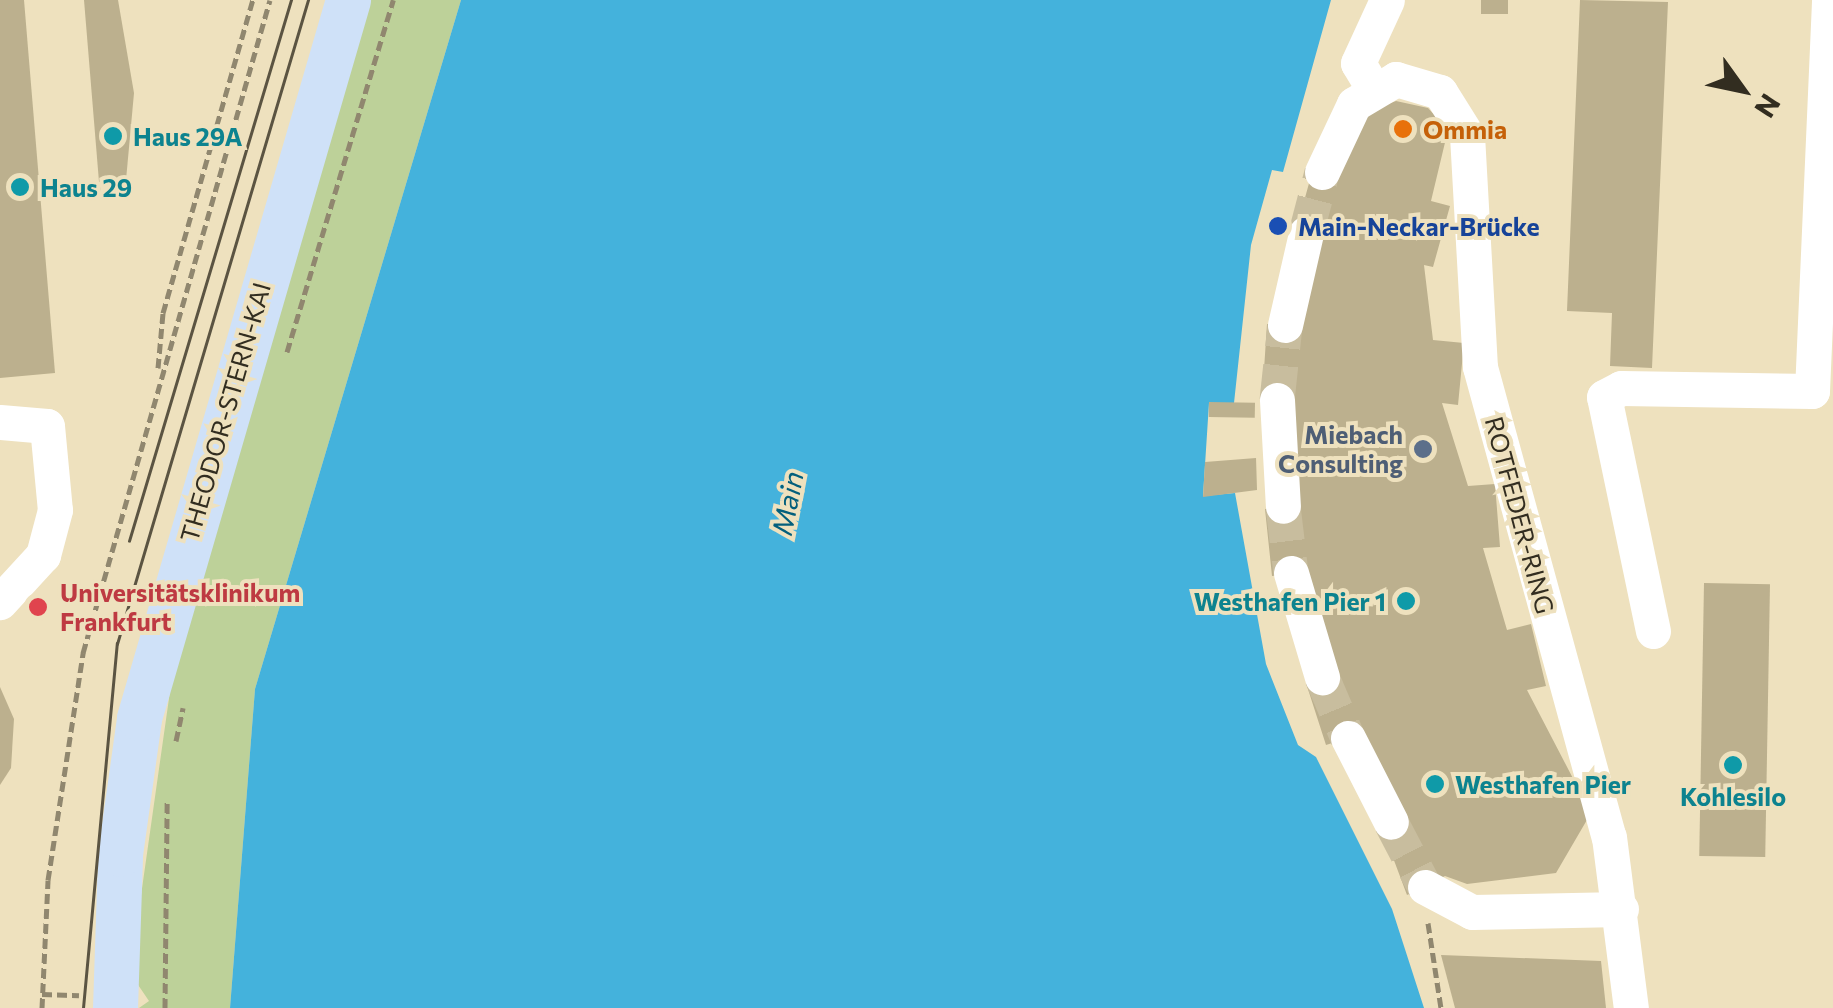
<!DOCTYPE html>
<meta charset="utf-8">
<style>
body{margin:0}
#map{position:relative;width:1833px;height:1008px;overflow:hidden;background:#eee1be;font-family:Commissioner,sans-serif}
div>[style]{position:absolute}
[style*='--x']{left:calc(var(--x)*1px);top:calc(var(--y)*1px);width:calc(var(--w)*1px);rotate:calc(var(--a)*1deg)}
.green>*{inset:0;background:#bdd199}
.water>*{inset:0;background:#44b2dc}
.building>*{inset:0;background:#bcb08e;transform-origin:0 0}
.minor-tunnel>*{height:35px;margin-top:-17.5px;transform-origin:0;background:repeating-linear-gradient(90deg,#c8bd9e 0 35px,transparent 0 53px)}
.path>*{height:5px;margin-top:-2.5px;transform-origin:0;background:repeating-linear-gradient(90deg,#90876f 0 10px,transparent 0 15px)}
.minor>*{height:35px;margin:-17.5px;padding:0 17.5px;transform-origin:17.5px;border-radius:17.5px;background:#fff}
.major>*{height:45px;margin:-22.5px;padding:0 22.5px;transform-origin:22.5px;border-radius:22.5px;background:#cfe1f8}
.tram>*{height:2.5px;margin:-1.25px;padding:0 1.25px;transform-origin:1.25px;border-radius:1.25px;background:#5b5442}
.dots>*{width:28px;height:28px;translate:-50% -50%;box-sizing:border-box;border:5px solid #eee1be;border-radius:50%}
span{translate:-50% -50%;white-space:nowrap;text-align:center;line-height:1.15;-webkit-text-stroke:8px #eee1be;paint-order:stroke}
.food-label{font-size:25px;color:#c56008;font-weight:700}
.left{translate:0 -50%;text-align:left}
.culture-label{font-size:25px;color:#0d838f;font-weight:700}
.right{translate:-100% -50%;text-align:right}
.transit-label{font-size:25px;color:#164399;font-weight:700}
.street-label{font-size:25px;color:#322d20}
.service-label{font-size:25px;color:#4e5e75;font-weight:700}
.health-label{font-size:25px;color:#be3a42;font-weight:700}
.water-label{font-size:28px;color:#035f7c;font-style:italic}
.north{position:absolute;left:1693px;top:40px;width:100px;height:100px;-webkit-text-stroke:8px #eee1be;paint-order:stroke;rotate:123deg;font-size:28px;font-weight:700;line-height:40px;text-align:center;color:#322d20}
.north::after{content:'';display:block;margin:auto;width:35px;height:45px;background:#322d20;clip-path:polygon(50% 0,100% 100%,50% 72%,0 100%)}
</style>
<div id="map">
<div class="green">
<div style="clip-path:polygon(366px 0,461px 0,255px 689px,230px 1008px,139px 1008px,149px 1001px,130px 973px,178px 635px)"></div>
</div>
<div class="water">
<div style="clip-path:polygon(461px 0,1331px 0,1283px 172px,1272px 170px,1251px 245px,1234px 403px,1209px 403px,1203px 496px,1235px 493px,1266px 664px,1298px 745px,1316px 757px,1392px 909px,1424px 1008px,230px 1008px,255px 689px)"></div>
</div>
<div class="building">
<div style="clip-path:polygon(0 0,24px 0,55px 373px,0 378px)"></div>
<div style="clip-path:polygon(84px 0,118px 0,134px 93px,126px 180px,100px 194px)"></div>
<div style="left:1481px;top:0;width:27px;height:14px"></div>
<div style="clip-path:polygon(1580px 0,1668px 2px,1652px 368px,1610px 366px,1612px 313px,1567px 311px)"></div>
<div style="clip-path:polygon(1396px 101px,1428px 108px,1448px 130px,1431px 201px,1450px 206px,1433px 267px,1424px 265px,1433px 340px,1464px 343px,1458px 405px,1442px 403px,1468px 486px,1495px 484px,1500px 547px,1483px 548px,1507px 630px,1531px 624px,1546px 686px,1527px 690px,1591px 813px,1556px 873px,1467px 884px,1445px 876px,1407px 895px,1348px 738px,1326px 745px,1306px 683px,1303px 571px,1272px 576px,1265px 509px,1295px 504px,1262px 400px,1267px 324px,1298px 326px,1296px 230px,1313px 169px,1374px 109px)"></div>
<div style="left:1209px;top:402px;width:46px;height:15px;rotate:1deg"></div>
<div style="clip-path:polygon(1256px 458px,1257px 490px,1203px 497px,1205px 462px)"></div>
<div style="left:1704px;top:583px;width:66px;height:273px;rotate:1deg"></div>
<div style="clip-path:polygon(0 687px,14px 719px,11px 768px,0 785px)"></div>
<div style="clip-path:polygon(1441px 955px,1601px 961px,1606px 1008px,1455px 1008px)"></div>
</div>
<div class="minor-tunnel">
<div style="--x:1306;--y:233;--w:63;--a:-75.3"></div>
<div style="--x:1277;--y:400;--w:75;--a:-83.9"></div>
<div style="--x:1283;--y:506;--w:67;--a:83.2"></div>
<div style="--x:1322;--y:677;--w:66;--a:66.9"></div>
<div style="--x:1391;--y:822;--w:73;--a:62.4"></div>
</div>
<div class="path">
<div style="--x:287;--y:352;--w:368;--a:-73.2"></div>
<div style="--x:158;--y:368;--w:55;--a:-84.8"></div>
<div style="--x:163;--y:313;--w:326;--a:-74"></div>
<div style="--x:176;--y:741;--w:34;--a:-78"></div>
<div style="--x:1428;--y:923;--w:86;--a:81.3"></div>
<div style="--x:42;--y:994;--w:37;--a:2"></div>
<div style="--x:42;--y:1008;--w:128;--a:-87.3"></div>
<div style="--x:48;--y:880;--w:230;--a:-81.2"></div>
<div style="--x:83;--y:653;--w:679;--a:-74.02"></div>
<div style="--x:165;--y:1008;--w:207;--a:-89.4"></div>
</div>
<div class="minor">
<div style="--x:1373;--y:88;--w:29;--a:-121"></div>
<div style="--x:1358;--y:63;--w:69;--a:-65.3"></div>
<div style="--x:1322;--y:172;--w:75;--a:-64.8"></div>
<div style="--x:1354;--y:104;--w:49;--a:-30.8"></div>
<div style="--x:1396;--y:79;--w:46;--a:16.5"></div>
<div style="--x:1440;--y:92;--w:51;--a:57.9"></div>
<div style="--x:1467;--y:135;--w:232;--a:86.8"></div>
<div style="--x:1480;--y:367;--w:487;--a:74.7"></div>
<div style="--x:1609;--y:837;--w:172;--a:82.7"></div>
<div style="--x:1285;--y:325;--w:94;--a:-77.1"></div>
<div style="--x:1277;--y:400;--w:106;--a:86.8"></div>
<div style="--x:0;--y:422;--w:47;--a:4.9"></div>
<div style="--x:47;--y:426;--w:84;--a:84.6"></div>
<div style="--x:55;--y:510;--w:47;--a:104.9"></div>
<div style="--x:43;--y:555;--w:64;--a:132.5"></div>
<div style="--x:1291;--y:573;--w:109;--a:73.4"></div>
<div style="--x:1653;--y:631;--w:239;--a:-101.8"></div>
<div style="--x:1604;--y:397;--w:19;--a:-28"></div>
<div style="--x:1621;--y:388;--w:191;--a:0.9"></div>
<div style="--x:1812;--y:391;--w:391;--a:-87.5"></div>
<div style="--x:1348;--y:738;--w:94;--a:62.9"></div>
<div style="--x:1425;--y:887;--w:53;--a:28"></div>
<div style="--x:1472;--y:912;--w:149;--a:-1.2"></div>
</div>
<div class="major">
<div style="--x:115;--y:1008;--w:154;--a:-88.1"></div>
<div style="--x:120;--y:854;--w:137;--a:-82"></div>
<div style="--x:139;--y:718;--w:748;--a:-73.77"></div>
</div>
<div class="tram">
<div style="--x:129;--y:541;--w:565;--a:-73.33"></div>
<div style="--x:83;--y:1008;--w:366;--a:-84.7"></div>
<div style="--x:117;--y:644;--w:672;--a:-73.48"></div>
</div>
<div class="dots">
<div style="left:1403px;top:129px;background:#e8710a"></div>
<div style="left:113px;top:136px;background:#0f9aa8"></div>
<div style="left:20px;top:187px;background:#0f9aa8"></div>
<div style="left:1278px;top:226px;background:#1a4fb4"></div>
<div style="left:1423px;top:449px;background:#5c6f8a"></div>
<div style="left:1406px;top:601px;background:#0f9aa8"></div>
<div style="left:38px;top:607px;background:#e0444e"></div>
<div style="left:1733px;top:765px;background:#0f9aa8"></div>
<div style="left:1435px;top:784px;background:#0f9aa8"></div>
</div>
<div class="food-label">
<span class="left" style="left:1423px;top:129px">Ommia</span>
</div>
<div class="culture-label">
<span class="left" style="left:133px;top:136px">Haus 29A</span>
<span class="left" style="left:40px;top:187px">Haus 29</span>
<span class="right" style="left:1386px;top:601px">Westhafen Pier 1</span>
<span class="left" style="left:1455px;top:784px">Westhafen Pier</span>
<span style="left:1733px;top:796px">Kohlesilo</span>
</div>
<div class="transit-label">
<span class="left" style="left:1298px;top:226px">Main-Neckar-Brücke</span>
</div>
<div class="street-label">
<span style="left:225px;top:412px;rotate:-74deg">THEODOR-STERN-KAI</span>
<span style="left:1520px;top:515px;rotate:75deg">ROTFEDER-RING</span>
</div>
<div class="service-label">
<span class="right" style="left:1403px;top:449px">Miebach<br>Consulting</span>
</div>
<div class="health-label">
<span class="left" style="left:60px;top:607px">Universitätsklinikum<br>Frankfurt</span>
</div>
<div class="water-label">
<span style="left:787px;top:503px;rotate:-79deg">Main</span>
</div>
<div class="north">N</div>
</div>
